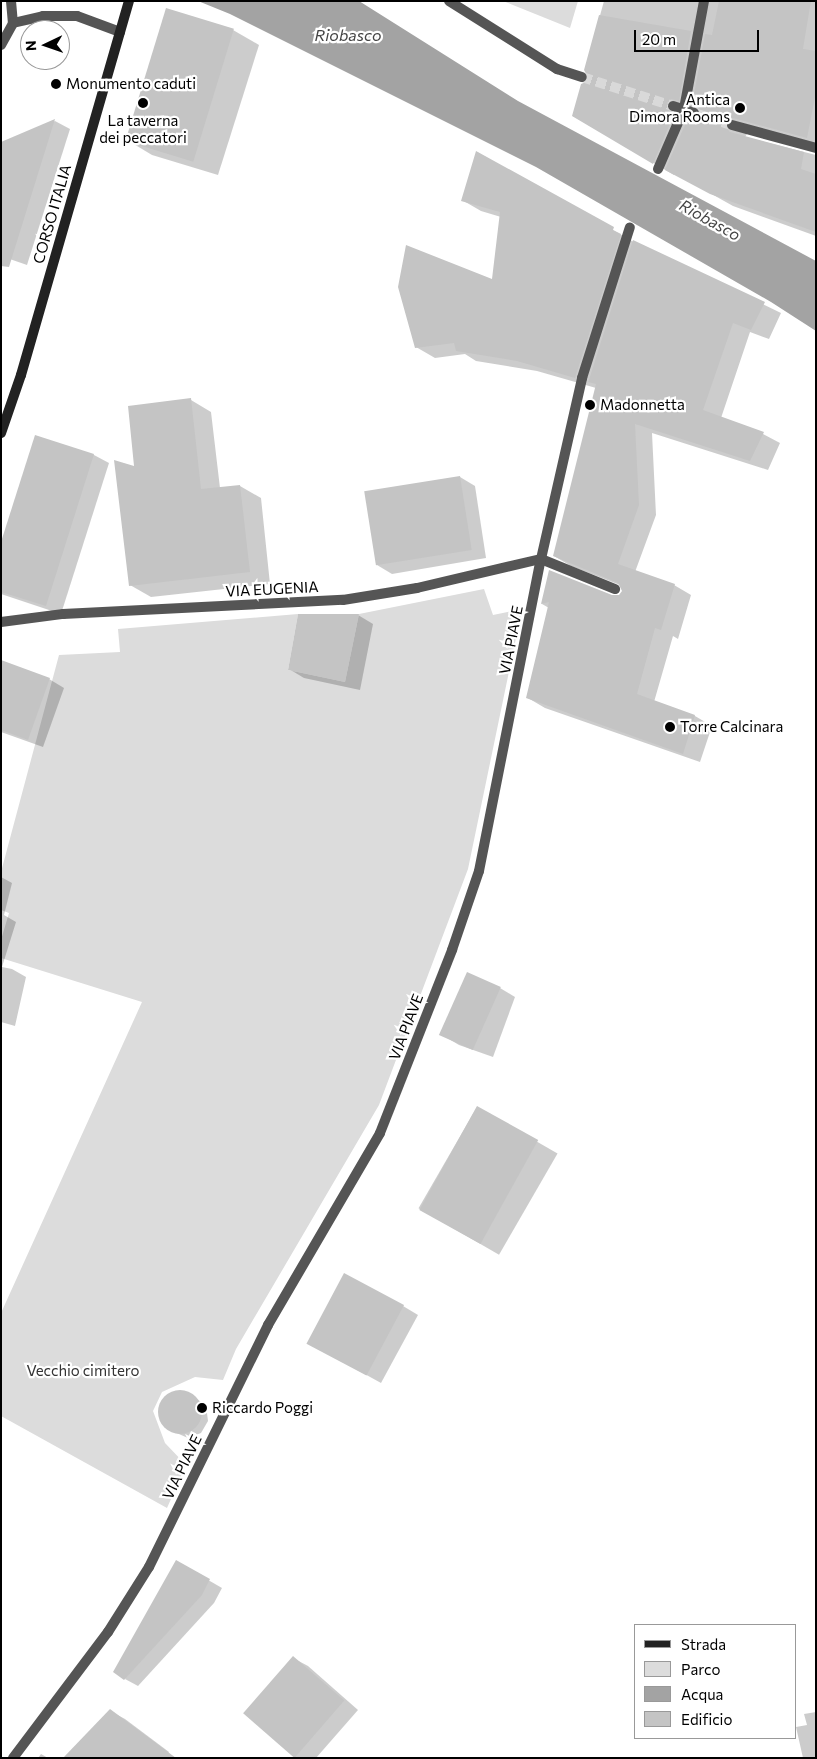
<!DOCTYPE html>
<style>
body{margin:0}
#map{position:relative;width:817px;height:1759px;overflow:hidden;background:#fff;font-family:Commissioner,sans-serif}
div>[style]{position:absolute}
[style*='--x']{left:calc(var(--x)*1px);top:calc(var(--y)*1px);width:calc(var(--w)*1px);rotate:calc(var(--a)*1deg)}
.green>*{inset:0;background:#dcdcdc}
.water>*{inset:0;background:#a3a3a3}
.shadow>*{inset:0;background:#0003;transform-origin:0 0}
.building>*{inset:0;background:#c4c4c4;transform-origin:0 0}
.round{border-radius:50%}
.street-tunnel>*{height:10px;margin-top:-5px;transform-origin:0;background:repeating-linear-gradient(90deg,#d9d9d9 0 10px,transparent 0 15px)}
.street>*{height:10px;margin:-5px;padding:0 5px;transform-origin:5px;border-radius:5px;background:#555}
.secondary>*{height:10px;margin:-5px;padding:0 5px;transform-origin:5px;border-radius:5px;background:#222}
.dots>*{width:14px;height:14px;translate:-50% -50%;box-sizing:border-box;border:2px solid #fff;border-radius:50%}
span{translate:-50% -50%;white-space:nowrap;text-align:center;line-height:1.15;-webkit-text-stroke:4.5px #fff;paint-order:stroke}
.poi-label{font-size:15px;color:#000}
.left{translate:0 -50%;text-align:left}
.right{translate:-100% -50%;text-align:right}
.street-label{font-size:15px;color:#000}
.park-label{font-size:15px;color:#333}
.water-label{font-size:16px;color:#444;font-style:italic}
.frame{position:absolute;inset:0;border:2px solid #000;pointer-events:none}
.legend{position:absolute;left:634px;top:1624px;width:162px;height:115px;box-sizing:border-box;background:#fff;border:1px solid #999;margin:0;padding:6px 9px;list-style:none;font-size:15px;color:#000}
.legend li{display:flex;align-items:center;gap:10px;height:25px}
.legend b{width:25px;border:1px solid #999}
.north{position:absolute;left:20px;top:20px;width:50px;height:50px;box-sizing:border-box;background:#fff;border:1px solid #999;border-radius:50%;rotate:267deg;font-size:14px;font-weight:700;line-height:20px;text-align:center;color:#000}
.north::after{content:'';display:block;margin:auto;width:18px;height:22px;background:#000;clip-path:polygon(50% 0,100% 100%,50% 72%,0 100%)}
.scale{position:absolute;left:634px;top:30px;width:125px;height:22px;box-sizing:border-box;border:2px solid #000;border-top:0;padding-left:6px;font-size:15px;line-height:18px;white-space:nowrap;color:#000;-webkit-text-stroke:4px #fff;paint-order:stroke}
</style>
<div id="map">
<div class="green">
<div style="clip-path:polygon(503px 1px,578px 1px,570px 28px)"></div>
<div style="clip-path:polygon(484px 589px,493px 615px,522px 609px,468px 869px,379px 1105px,236px 1349px,223px 1380px,195px 1377px,162px 1392px,153px 1411px,165px 1443px,186px 1465px,167px 1508px,1px 1416px,1px 1313px,142px 1002px,1px 958px,1px 940px,9px 913px,1px 910px,1px 872px,59px 655px,120px 652px,118px 629px,298px 614px,288px 670px,345px 682px,359px 614px)"></div>
</div>
<div class="water">
<div style="clip-path:polygon(198px 1px,359px 1px,518px 101px,816px 261px,816px 331px,771px 302px,536px 167px,230px 14px)"></div>
</div>
<div class="shadow">
<div style="clip-path:polygon(evenodd,604px 1px,816px 1px,816px 147px,749px 131px,745px 137px,816px 155px,816px 236px,733px 206px,674px 173px,674px 175px,573px 116px,590px 79px,585px 70px,604px 1px,693px 111px,701px 112px,702px 115px,696px 121px,688px 119px,687px 115px,693px 111px)"></div>
<div style="clip-path:polygon(233px 30px,259px 45px,218px 175px,152px 155px,127px 140px)"></div>
<div style="clip-path:polygon(55px 121px,70px 129px,27px 265px,1px 256px,1px 143px)"></div>
<div style="clip-path:polygon(477px 152px,632px 241px,781px 313px,769px 339px,750px 332px,721px 418px,763px 434px,780px 443px,768px 470px,652px 433px,656px 515px,635px 572px,674px 585px,691px 595px,678px 639px,673px 636px,654px 702px,695px 716px,712px 726px,700px 762px,545px 708px,528px 698px,549px 608px,542px 604px,550px 572px,612px 597px,619px 596px,623px 591px,620px 585px,571px 566px,554px 556px,596px 388px,537px 371px,476px 361px,465px 354px,435px 358px,416px 347px,493px 281px,501px 217px,481px 211px,462px 200px)"></div>
<div style="clip-path:polygon(191px 400px,211px 412px,220px 488px,240px 486px,261px 498px,270px 584px,151px 597px,130px 585px,136px 468px)"></div>
<div style="clip-path:polygon(36px 436px,94px 455px,109px 463px,61px 614px,1px 594px,1px 546px)"></div>
<div style="clip-path:polygon(460px 477px,475px 486px,486px 558px,392px 574px,377px 565px)"></div>
<div style="clip-path:polygon(358px 615px,373px 624px,360px 690px,304px 678px,289px 669px)"></div>
<div style="clip-path:polygon(1px 662px,49px 679px,64px 688px,43px 747px,1px 732px)"></div>
<div style="clip-path:polygon(1px 877px,12px 883px,4px 915px,16px 922px,2px 967px,12px 969px,26px 977px,15px 1026px,1px 1022px)"></div>
<div style="clip-path:polygon(500px 988px,515px 997px,493px 1057px,459px 1045px,444px 1036px)"></div>
<div style="left:477px;top:1107px;width:93px;height:117px;rotate:30deg"></div>
<div style="clip-path:polygon(403px 1306px,418px 1315px,381px 1383px,323px 1351px)"></div>
<div style="clip-path:polygon(184px 1391px,206px 1405px,208px 1421px,201px 1433px,188px 1438px,172px 1431px,162px 1422px,160px 1408px,168px 1395px)"></div>
<div style="clip-path:polygon(177px 1562px,222px 1588px,214px 1603px,138px 1686px,125px 1679px)"></div>
<div style="clip-path:polygon(293px 1658px,308px 1666px,358px 1710px,316px 1758px,295px 1757px)"></div>
<div style="clip-path:polygon(110px 1711px,125px 1719px,169px 1752px,164px 1758px)"></div>
<div style="clip-path:polygon(816px 1712px,816px 1758px,803px 1758px,796px 1727px,807px 1725px,804px 1714px)"></div>
<div style="clip-path:polygon(41px 1754px,48px 1758px,38px 1758px)"></div>
</div>
<div class="building">
<div style="clip-path:polygon(719px 1px,811px 1px,803px 49px,816px 51px,816px 92px,807px 138px,733px 118px,728px 120px,725px 126px,730px 132px,804px 152px,801px 169px,816px 174px,816px 232px,710px 194px,665px 170px,688px 118px,696px 120px,701px 115px,699px 108px,692px 105px,705px 34px,712px 35px)"></div>
<div style="left:166px;top:8px;width:71px;height:139px;rotate:17deg"></div>
<div style="clip-path:polygon(599px 15px,691px 31px,679px 101px,671px 99px,667px 103px,668px 110px,674px 114px,653px 164px,572px 116px,581px 84px,586px 82px,589px 79px,584px 70px)"></div>
<div style="clip-path:polygon(55px 119px,9px 267px,1px 266px,1px 142px)"></div>
<div style="clip-path:polygon(476px 151px,614px 227px,613px 230px,621px 234px,575px 378px,517px 361px,456px 351px,454px 343px,415px 348px,398px 287px,406px 245px,492px 279px,500px 212px,461px 201px)"></div>
<div style="clip-path:polygon(633px 240px,765px 302px,751px 330px,733px 323px,703px 410px,764px 432px,750px 461px,635px 424px,639px 505px,618px 564px,675px 584px,661px 630px,655px 628px,637px 694px,695px 715px,683px 754px,526px 698px,549px 602px,541px 604px,549px 570px,612px 595px,619px 595px,622px 591px,618px 583px,553px 556px,596px 384px,588px 382px,589px 380px)"></div>
<div style="clip-path:polygon(191px 398px,201px 489px,240px 485px,250px 572px,129px 586px,114px 460px,134px 466px,128px 406px)"></div>
<div style="clip-path:polygon(35px 435px,94px 454px,46px 606px,1px 592px,1px 542px)"></div>
<div style="left:460px;top:476px;width:75px;height:97px;rotate:81deg"></div>
<div style="clip-path:polygon(298px 614px,359px 614px,345px 682px,288px 670px)"></div>
<div style="clip-path:polygon(1px 660px,50px 678px,28px 740px,1px 730px)"></div>
<div style="left:467px;top:972px;width:37px;height:69px;rotate:24deg"></div>
<div style="left:477px;top:1106px;width:70px;height:119px;rotate:29deg"></div>
<div style="left:344px;top:1273px;width:68px;height:80px;rotate:28deg"></div>
<div class="round" style="left:158px;top:1390px;width:44px;height:44px"></div>
<div style="clip-path:polygon(176px 1560px,210px 1579px,202px 1595px,124px 1680px,113px 1672px)"></div>
<div style="left:293px;top:1656px;width:68px;height:76px;rotate:41deg"></div>
<div style="clip-path:polygon(110px 1709px,176px 1758px,63px 1758px)"></div>
</div>
<div class="street-tunnel">
<div style="--x:582;--y:77;--w:96;--a:17.7"></div>
<div style="--x:694;--y:113;--w:40;--a:18"></div>
</div>
<div class="street">
<div style="--x:11;--y:1;--w:22;--a:85"></div>
<div style="--x:449;--y:1;--w:128;--a:32.2"></div>
<div style="--x:557;--y:69;--w:26;--a:18"></div>
<div style="--x:13;--y:23;--w:31;--a:-13"></div>
<div style="--x:43;--y:16;--w:34;--a:0"></div>
<div style="--x:77;--y:16;--w:46;--a:20.4"></div>
<div style="--x:1;--y:45;--w:25;--a:-61"></div>
<div style="--x:673;--y:106;--w:22;--a:18"></div>
<div style="--x:732;--y:125;--w:87;--a:15.3"></div>
<div style="--x:658;--y:169;--w:65;--a:-66.6"></div>
<div style="--x:684;--y:109;--w:110;--a:-79.5"></div>
<div style="--x:541;--y:559;--w:80;--a:22.1"></div>
<div style="--x:1;--y:622;--w:63;--a:-7.4"></div>
<div style="--x:63;--y:614;--w:280;--a:-2.9"></div>
<div style="--x:343;--y:600;--w:75;--a:-9.2"></div>
<div style="--x:417;--y:588;--w:127;--a:-13.2"></div>
<div style="--x:13;--y:1758;--w:158;--a:-53"></div>
<div style="--x:108;--y:1632;--w:77;--a:-57.8"></div>
<div style="--x:149;--y:1567;--w:270;--a:-63.8"></div>
<div style="--x:268;--y:1325;--w:222;--a:-59.7"></div>
<div style="--x:380;--y:1133;--w:197;--a:-68.5"></div>
<div style="--x:452;--y:950;--w:83;--a:-71.1"></div>
<div style="--x:479;--y:871;--w:318;--a:-78.8"></div>
<div style="--x:541;--y:559;--w:186;--a:-77.2"></div>
<div style="--x:582;--y:378;--w:158;--a:-72.4"></div>
</div>
<div class="secondary">
<div style="--x:1;--y:433;--w:61;--a:-71"></div>
<div style="--x:21;--y:375;--w:389;--a:-73.9"></div>
</div>
<div class="dots">
<div style="left:56px;top:84px;background:#000"></div>
<div style="left:143px;top:103px;background:#000"></div>
<div style="left:740px;top:108px;background:#000"></div>
<div style="left:590px;top:405px;background:#000"></div>
<div style="left:670px;top:727px;background:#000"></div>
<div style="left:202px;top:1408px;background:#000"></div>
</div>
<div class="poi-label">
<span class="left" style="left:66px;top:84px">Monumento caduti</span>
<span class="right" style="left:730px;top:108px">Antica<br>Dimora Rooms</span>
<span style="left:143px;top:129px">La taverna<br>dei peccatori</span>
<span class="left" style="left:600px;top:405px">Madonnetta</span>
<span class="left" style="left:680px;top:727px">Torre Calcinara</span>
<span class="left" style="left:212px;top:1408px">Riccardo Poggi</span>
</div>
<div class="street-label">
<span style="left:52px;top:214px;rotate:-74deg">CORSO ITALIA</span>
<span style="left:272px;top:589px;rotate:-3deg">VIA EUGENIA</span>
<span style="left:511px;top:640px;rotate:-79deg">VIA PIAVE</span>
<span style="left:406px;top:1027px;rotate:-69deg">VIA PIAVE</span>
<span style="left:182px;top:1467px;rotate:-64deg">VIA PIAVE</span>
</div>
<div class="park-label">
<span style="left:83px;top:1371px">Vecchio cimitero</span>
</div>
<div class="water-label">
<span style="left:348px;top:35px">Riobasco</span>
<span style="left:710px;top:220px;rotate:29deg">Riobasco</span>
</div>
<div class="frame"></div>
<ul class="legend">
<li><b style="height:6px;background:#222"></b>Strada</li>
<li><b style="height:14px;background:#dcdcdc"></b>Parco</li>
<li><b style="height:14px;background:#a3a3a3"></b>Acqua</li>
<li><b style="height:14px;background:#c4c4c4"></b>Edificio</li>
</ul>
<div class="north">N</div>
<div class="scale">20 m</div>
</div>
